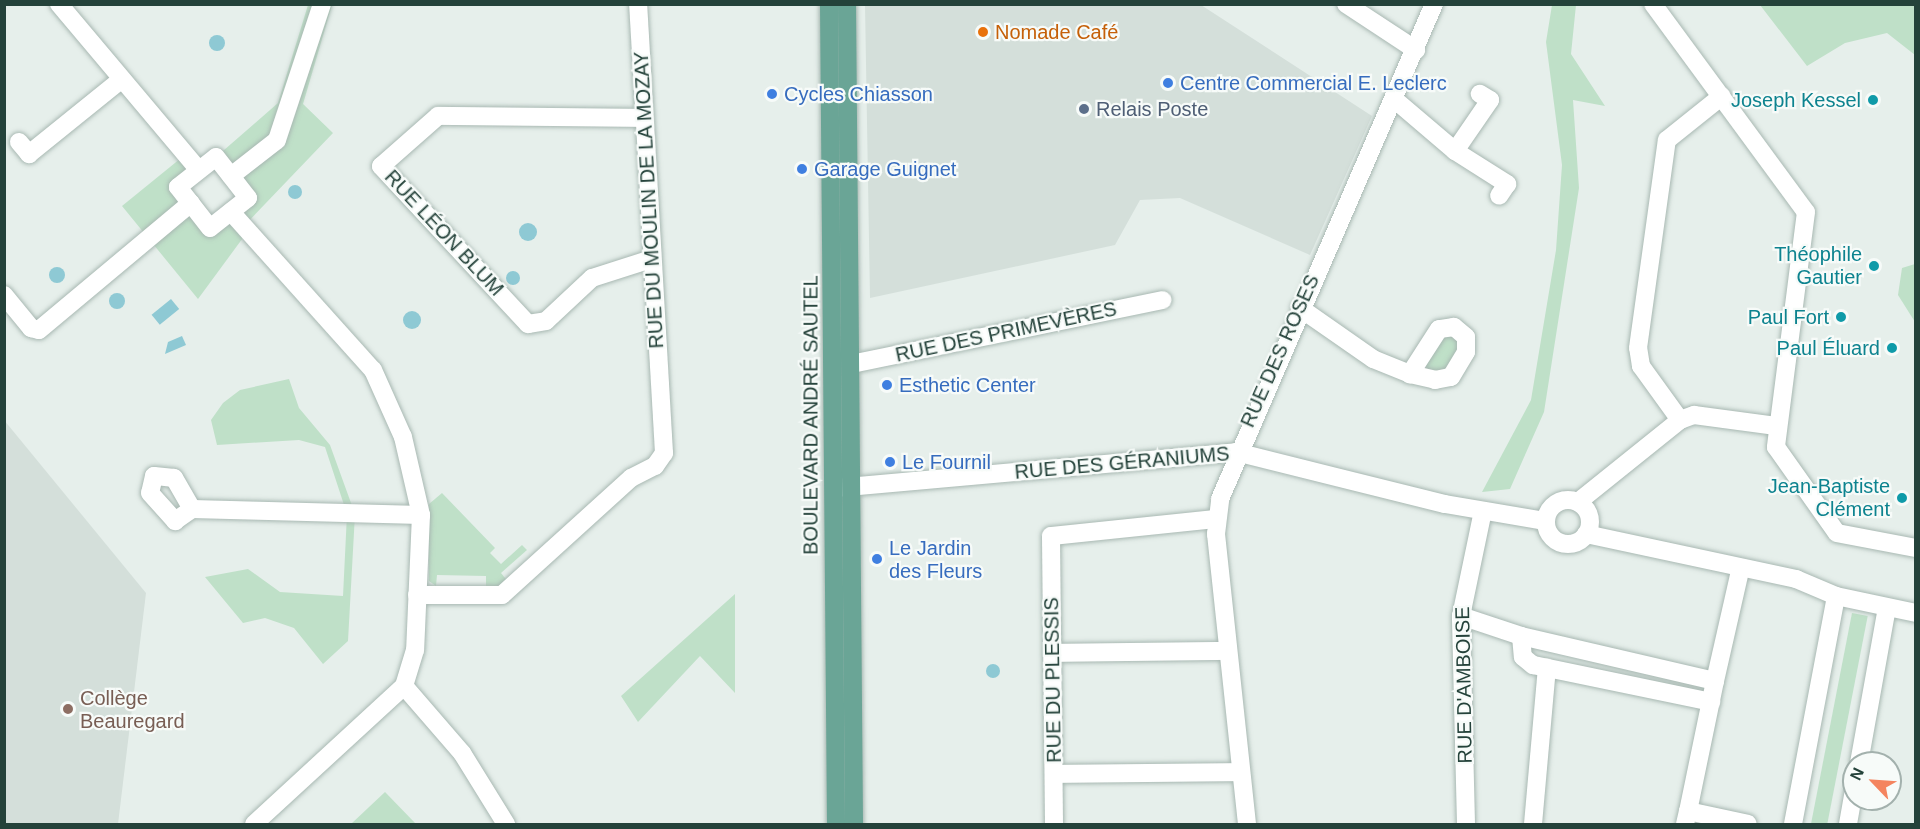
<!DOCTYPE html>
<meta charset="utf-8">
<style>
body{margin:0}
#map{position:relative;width:1920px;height:829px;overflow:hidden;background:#e6efeb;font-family:Arial,sans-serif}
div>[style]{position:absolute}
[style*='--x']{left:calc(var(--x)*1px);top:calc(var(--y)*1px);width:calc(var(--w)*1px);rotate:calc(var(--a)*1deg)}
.built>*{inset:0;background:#d4dfda}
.green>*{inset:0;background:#bfe0c8;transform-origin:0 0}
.water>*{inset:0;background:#8ec9d4;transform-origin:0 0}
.round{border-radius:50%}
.roads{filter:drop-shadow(0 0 2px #a8b8b2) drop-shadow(0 0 2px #a8b8b2)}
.minor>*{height:18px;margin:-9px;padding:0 9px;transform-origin:9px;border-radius:9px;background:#fff}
.minor>.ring{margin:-9px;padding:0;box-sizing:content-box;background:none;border:18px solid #fff;border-radius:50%}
.major>*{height:18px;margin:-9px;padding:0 9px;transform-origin:9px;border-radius:9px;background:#6aa596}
.dots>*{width:16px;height:16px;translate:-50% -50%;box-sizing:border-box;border:3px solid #f7fbf9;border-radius:50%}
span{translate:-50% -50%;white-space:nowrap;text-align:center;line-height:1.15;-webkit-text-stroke:4.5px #f7fbf9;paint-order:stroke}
.food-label{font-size:20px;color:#c56008}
.left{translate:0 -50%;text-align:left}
.shop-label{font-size:20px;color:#366cbe}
.culture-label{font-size:20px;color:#0d838f}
.right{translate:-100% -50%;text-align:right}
.service-label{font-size:20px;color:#4e5e75}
.street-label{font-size:20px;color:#24423a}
.education-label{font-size:20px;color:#785e54}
.frame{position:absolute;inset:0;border:6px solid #24423a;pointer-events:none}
.north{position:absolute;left:1842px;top:751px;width:60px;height:60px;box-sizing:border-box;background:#f7fbf9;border:2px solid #a3b1ad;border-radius:50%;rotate:295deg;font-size:16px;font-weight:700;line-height:24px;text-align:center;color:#24423a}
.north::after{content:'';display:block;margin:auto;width:21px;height:27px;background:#f4845f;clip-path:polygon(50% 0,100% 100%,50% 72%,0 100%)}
</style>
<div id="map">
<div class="built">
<div style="clip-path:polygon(865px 5px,1201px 5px,1372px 116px,1310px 255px,1180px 198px,1140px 200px,1115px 245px,870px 298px)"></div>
<div style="clip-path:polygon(4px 420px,146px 593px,118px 824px,5px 824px)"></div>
</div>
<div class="green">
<div style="clip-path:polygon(308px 5px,332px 5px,303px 104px,333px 133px,244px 226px,248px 231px,198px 299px,122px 206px,186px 154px,199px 170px,179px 187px,210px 228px,248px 199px,216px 157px,278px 103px)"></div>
<div style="clip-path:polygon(1552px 5px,1576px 5px,1571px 54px,1605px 106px,1573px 100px,1579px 188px,1544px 412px,1510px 489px,1482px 492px,1531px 400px,1556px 250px,1562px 165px,1546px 42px)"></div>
<div style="clip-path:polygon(1760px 5px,1915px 5px,1915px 55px,1887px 33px,1845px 43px,1807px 66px)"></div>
<div style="clip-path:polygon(1915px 264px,1916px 264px,1915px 322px,1898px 295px,1902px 268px)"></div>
<div style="clip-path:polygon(1446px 330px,1462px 343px,1447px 372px,1428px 371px,1425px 365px)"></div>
<div style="clip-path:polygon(289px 379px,299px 408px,330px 445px,355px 514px,348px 641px,323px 664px,294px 628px,265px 618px,243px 623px,205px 577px,248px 569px,280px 592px,343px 596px,347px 514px,325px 447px,299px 440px,217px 445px,211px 420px,223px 403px,240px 390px)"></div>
<div style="clip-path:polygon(442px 493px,495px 548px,490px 553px,501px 564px,522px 545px,527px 550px,501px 573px,509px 583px,486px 591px,486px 576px,437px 575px,436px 586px,429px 581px,429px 504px)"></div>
<div style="clip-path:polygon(735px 594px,735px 693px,700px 656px,638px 722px,621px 696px)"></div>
<div style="left:1852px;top:613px;width:16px;height:215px;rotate:11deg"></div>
<div style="clip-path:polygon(385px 792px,416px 824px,351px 824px)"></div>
</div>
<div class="water">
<div class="round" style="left:209px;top:35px;width:16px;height:16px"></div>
<div class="round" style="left:288px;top:185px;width:14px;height:14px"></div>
<div class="round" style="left:519px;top:223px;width:18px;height:18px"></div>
<div class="round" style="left:49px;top:267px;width:16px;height:16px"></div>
<div class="round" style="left:506px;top:271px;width:14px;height:14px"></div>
<div class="round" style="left:109px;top:293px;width:16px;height:16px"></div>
<div style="left:171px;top:299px;width:13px;height:25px;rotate:51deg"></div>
<div class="round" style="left:403px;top:311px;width:18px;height:18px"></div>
<div style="clip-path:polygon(182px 336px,186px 345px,165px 354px,168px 342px)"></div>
<div class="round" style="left:986px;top:664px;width:14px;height:14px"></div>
</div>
<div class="roads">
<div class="minor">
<div style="--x:59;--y:4;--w:217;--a:49.9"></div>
<div style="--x:1346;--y:4;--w:84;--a:33.3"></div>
<div style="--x:1653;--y:4;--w:258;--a:53.7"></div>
<div style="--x:1806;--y:212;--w:237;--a:97.3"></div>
<div style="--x:1776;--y:447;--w:105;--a:54.7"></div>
<div style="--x:1837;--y:533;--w:80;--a:10.8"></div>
<div style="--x:1394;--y:99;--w:80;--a:40.4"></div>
<div style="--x:1455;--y:151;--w:62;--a:32.4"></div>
<div style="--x:1507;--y:184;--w:14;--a:124"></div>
<div style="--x:643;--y:118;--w:205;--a:-179.4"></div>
<div style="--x:438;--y:116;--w:76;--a:138.7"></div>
<div style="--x:381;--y:166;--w:216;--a:47.1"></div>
<div style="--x:528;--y:324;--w:18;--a:-9"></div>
<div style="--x:546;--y:321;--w:63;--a:-43.1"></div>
<div style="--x:592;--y:278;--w:59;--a:-17.8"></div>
<div style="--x:19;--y:142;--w:16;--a:50"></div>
<div style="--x:29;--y:154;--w:119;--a:-38.9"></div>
<div style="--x:1455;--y:151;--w:62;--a:-55.5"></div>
<div style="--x:1490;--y:100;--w:12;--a:-149"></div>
<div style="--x:216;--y:157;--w:52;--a:52"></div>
<div style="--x:248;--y:198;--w:48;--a:141.7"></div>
<div style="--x:210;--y:228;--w:52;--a:-128"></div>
<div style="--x:178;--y:187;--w:48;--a:-38.3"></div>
<div style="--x:231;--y:176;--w:58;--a:-38"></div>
<div style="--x:277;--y:140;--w:143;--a:-71.7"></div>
<div style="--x:231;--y:212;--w:212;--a:48.1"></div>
<div style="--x:373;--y:370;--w:73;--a:65.9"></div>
<div style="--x:403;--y:437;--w:80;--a:77"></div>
<div style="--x:421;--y:515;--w:135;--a:92.5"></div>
<div style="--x:415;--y:650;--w:38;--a:107"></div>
<div style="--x:4;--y:295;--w:43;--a:50.7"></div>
<div style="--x:31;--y:328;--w:8;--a:14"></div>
<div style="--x:39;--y:330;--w:198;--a:-39.9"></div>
<div style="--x:1300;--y:308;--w:89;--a:34.9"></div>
<div style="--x:1373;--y:359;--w:40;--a:22"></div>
<div style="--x:1410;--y:374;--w:26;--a:13"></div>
<div style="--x:1435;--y:380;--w:16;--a:-11"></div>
<div style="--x:1451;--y:377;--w:29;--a:-59"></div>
<div style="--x:1466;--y:352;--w:15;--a:-90"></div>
<div style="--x:1466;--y:337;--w:16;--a:-140"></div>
<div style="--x:1454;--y:327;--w:15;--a:172"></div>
<div style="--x:1439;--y:329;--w:54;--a:122.8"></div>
<div style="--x:851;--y:364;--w:318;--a:-11.6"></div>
<div style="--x:1680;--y:420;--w:67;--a:-125.8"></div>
<div style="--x:1641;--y:366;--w:18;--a:-99"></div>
<div style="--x:1638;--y:348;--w:210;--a:-82.1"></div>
<div style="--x:1667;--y:140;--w:70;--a:-38.7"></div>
<div style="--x:836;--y:488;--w:402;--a:-5.1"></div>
<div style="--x:1236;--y:452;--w:215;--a:14"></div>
<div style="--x:1445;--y:504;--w:102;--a:9.6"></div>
<div class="ring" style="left:1546px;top:500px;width:26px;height:26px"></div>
<div style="--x:1578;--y:502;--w:131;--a:-38.8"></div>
<div style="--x:1680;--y:420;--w:15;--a:-20"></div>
<div style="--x:1694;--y:415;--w:83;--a:7.6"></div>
<div style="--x:192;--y:509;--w:36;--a:-120"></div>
<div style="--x:174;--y:478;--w:20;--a:-174"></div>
<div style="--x:154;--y:476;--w:17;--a:103"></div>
<div style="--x:150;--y:493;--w:38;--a:48"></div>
<div style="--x:175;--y:521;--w:21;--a:-35"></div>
<div style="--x:192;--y:509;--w:229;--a:1.5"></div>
<div style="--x:1586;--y:534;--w:215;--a:12.1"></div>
<div style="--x:1796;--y:579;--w:43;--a:23"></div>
<div style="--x:1836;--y:596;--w:82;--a:12"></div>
<div style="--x:417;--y:595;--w:85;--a:0"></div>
<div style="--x:502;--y:595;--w:174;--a:-42.2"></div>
<div style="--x:631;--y:478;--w:27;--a:-27"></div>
<div style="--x:655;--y:466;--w:16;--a:-55"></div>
<div style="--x:664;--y:453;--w:450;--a:-93.3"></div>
<div style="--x:1461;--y:616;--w:63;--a:18.4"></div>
<div style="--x:1521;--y:636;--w:199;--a:13.1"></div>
<div style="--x:1715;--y:681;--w:133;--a:101.7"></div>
<div style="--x:1521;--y:636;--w:21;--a:85"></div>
<div style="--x:1523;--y:657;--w:13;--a:39"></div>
<div style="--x:1533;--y:665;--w:182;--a:11.7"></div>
<div style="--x:1052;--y:653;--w:176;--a:-0.7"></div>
<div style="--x:1715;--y:681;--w:113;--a:-77.2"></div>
<div style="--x:404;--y:686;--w:89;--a:49.1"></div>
<div style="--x:462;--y:753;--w:84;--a:58.2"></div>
<div style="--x:1859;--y:763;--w:158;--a:-79.8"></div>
<div style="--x:1054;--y:774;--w:187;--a:-0.6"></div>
<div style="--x:254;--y:824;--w:204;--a:-42.6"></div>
<div style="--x:1054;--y:824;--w:288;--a:-90.6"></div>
<div style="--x:1051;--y:536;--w:166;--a:-5.9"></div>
<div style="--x:1247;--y:824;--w:292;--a:-96.1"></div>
<div style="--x:1216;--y:534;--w:35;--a:-83"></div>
<div style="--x:1220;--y:499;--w:539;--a:-66.62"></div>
<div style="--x:1466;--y:824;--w:208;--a:-91.4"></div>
<div style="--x:1461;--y:616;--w:107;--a:-78.2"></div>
<div style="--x:1533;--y:824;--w:157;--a:-84.9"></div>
<div style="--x:1685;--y:824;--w:13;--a:-77"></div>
<div style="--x:1688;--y:811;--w:61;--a:12.2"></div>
<div style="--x:1793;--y:824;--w:232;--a:-79.3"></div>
<div style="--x:1848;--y:824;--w:36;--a:-80"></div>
</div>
<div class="major">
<div style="--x:829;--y:4;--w:820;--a:89.51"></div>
<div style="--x:847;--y:4;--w:820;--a:89.51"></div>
</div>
</div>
<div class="dots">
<div style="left:983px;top:32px;background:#e8710a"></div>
<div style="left:1168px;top:83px;background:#3f7fe0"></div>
<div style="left:772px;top:94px;background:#3f7fe0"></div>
<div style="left:1873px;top:100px;background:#0f9aa8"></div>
<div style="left:1084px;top:109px;background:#5c6f8a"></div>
<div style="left:802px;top:169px;background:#3f7fe0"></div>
<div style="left:1874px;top:266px;background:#0f9aa8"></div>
<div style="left:1841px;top:317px;background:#0f9aa8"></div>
<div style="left:1892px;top:348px;background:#0f9aa8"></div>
<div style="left:887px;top:385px;background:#3f7fe0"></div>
<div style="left:890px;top:462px;background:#3f7fe0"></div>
<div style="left:1902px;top:498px;background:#0f9aa8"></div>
<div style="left:877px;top:559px;background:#3f7fe0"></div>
<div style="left:68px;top:709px;background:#8d6e63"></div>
</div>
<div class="food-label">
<span class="left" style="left:995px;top:32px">Nomade Café</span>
</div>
<div class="shop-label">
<span class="left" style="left:1180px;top:83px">Centre Commercial E. Leclerc</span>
<span class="left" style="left:784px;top:94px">Cycles Chiasson</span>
<span class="left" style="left:814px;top:169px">Garage Guignet</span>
<span class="left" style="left:899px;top:385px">Esthetic Center</span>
<span class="left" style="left:902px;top:462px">Le Fournil</span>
<span class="left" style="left:889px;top:560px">Le Jardin<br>des Fleurs</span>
</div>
<div class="culture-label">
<span class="right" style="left:1861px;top:100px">Joseph Kessel</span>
<span class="right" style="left:1862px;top:266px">Théophile<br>Gautier</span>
<span class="right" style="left:1829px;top:317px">Paul Fort</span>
<span class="right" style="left:1880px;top:348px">Paul Éluard</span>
<span class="right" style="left:1890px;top:498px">Jean-Baptiste<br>Clément</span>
</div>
<div class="service-label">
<span class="left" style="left:1096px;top:109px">Relais Poste</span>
</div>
<div class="street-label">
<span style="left:649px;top:200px;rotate:-93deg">RUE DU MOULIN DE LA MOZAY</span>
<span style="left:444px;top:233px;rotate:47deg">RUE LÉON BLUM</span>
<span style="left:1006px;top:332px;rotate:-12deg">RUE DES PRIMEVÈRES</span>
<span style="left:1280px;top:351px;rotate:-66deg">RUE DES ROSES</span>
<span style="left:811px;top:415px;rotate:-90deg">BOULEVARD ANDRÉ SAUTEL</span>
<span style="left:1122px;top:463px;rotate:-5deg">RUE DES GÉRANIUMS</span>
<span style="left:1053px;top:680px;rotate:-91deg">RUE DU PLESSIS</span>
<span style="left:1464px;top:685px;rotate:-91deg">RUE D'AMBOISE</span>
</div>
<div class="education-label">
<span class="left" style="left:80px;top:710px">Collège<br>Beauregard</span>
</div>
<div class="frame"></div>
<div class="north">N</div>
</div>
